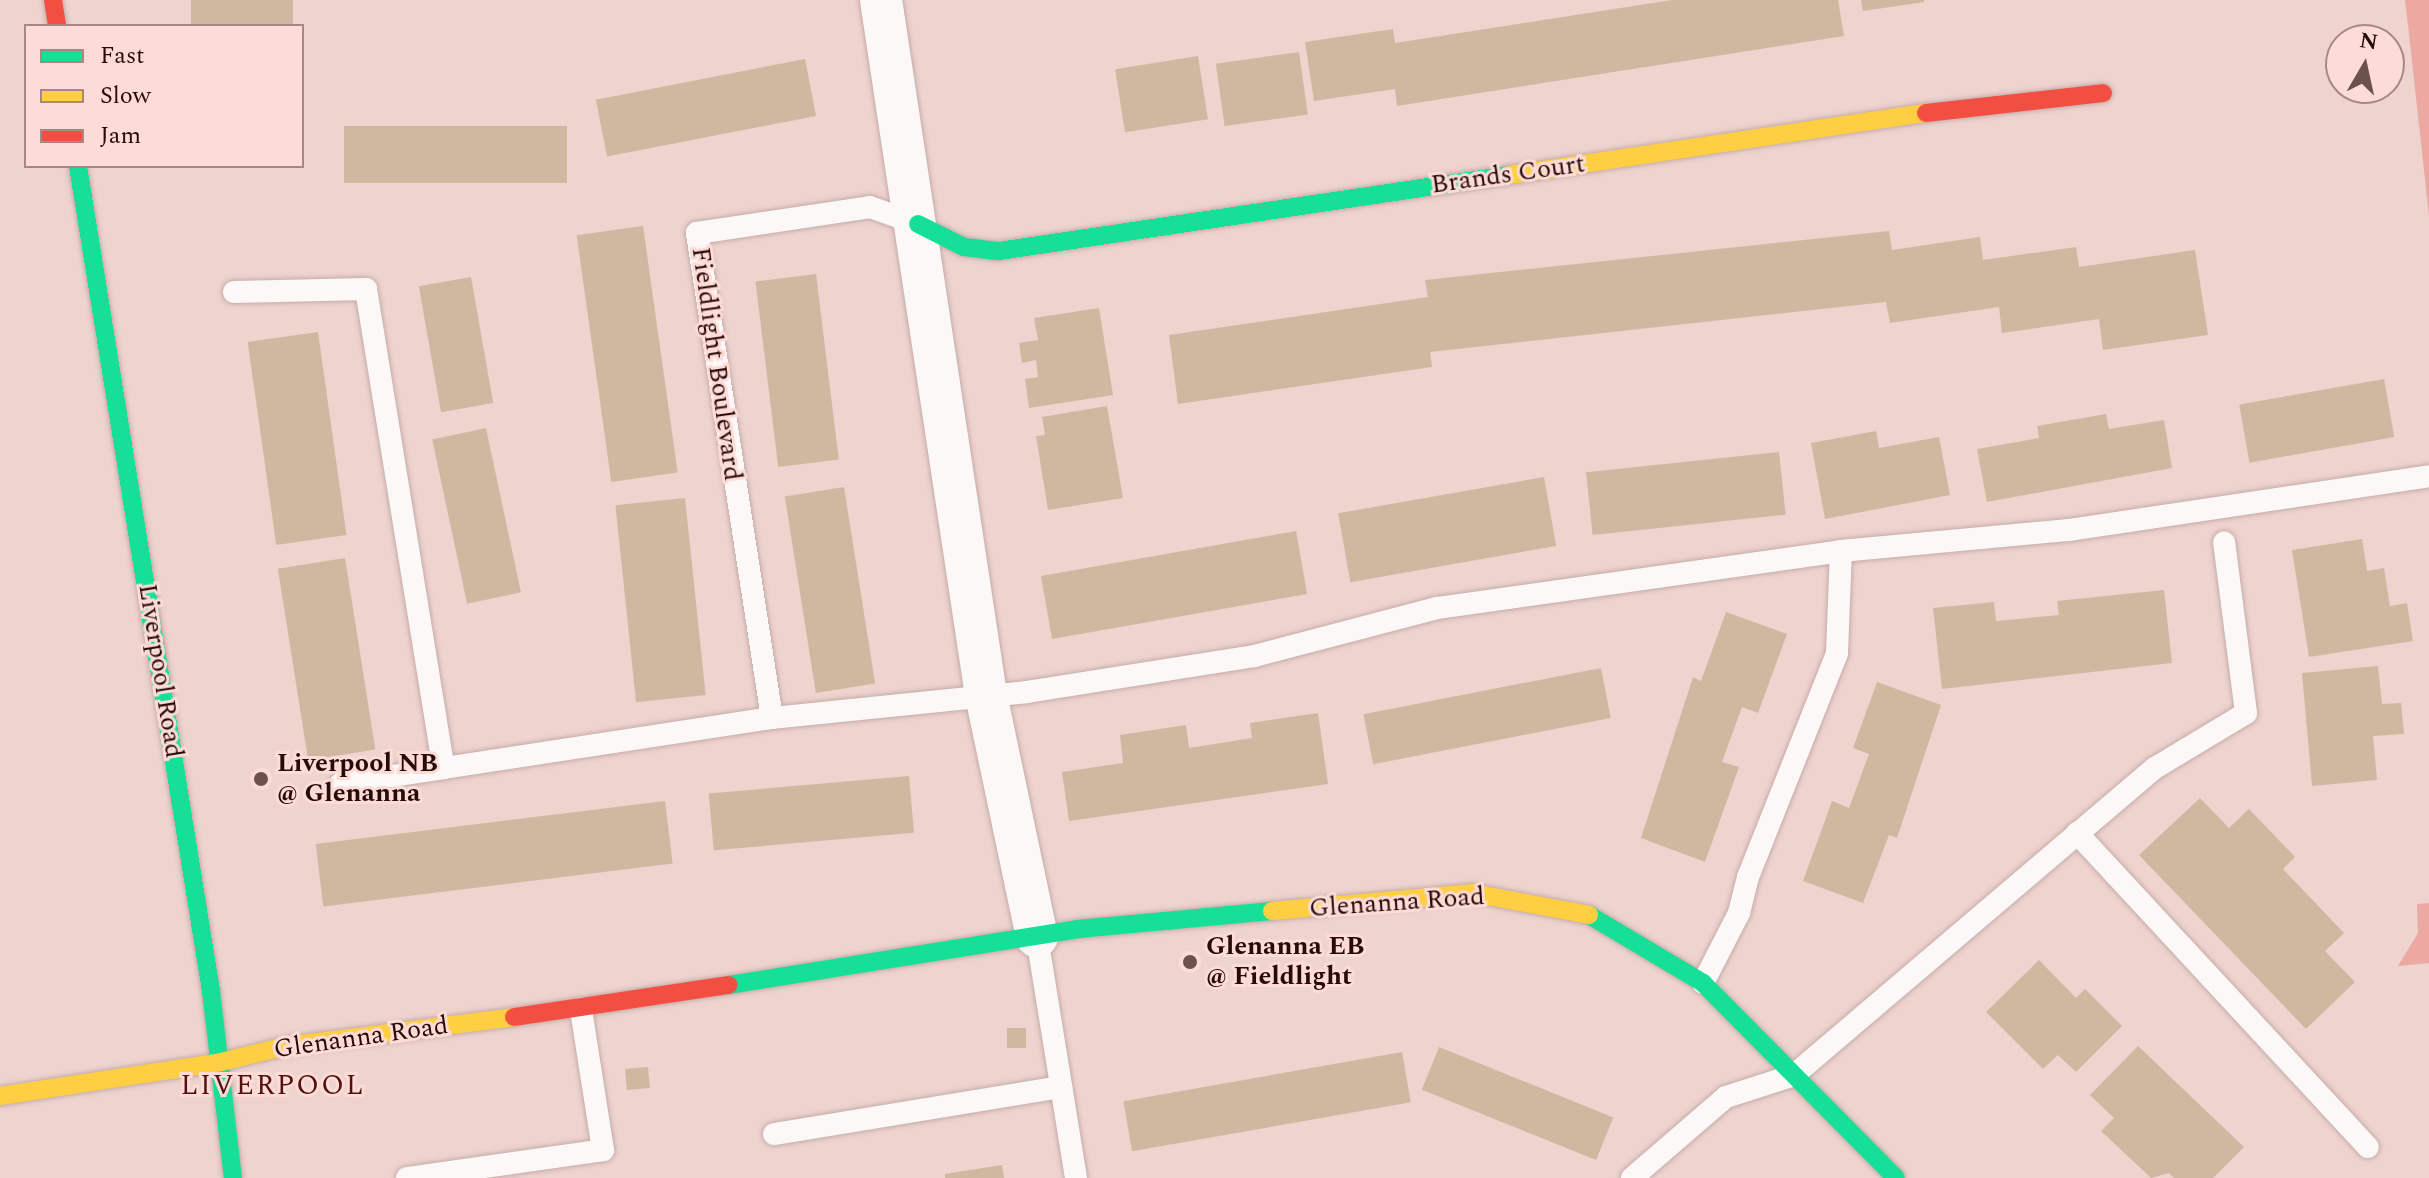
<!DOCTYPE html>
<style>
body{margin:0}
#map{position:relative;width:2429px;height:1178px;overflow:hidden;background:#eed3cf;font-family:Spectral,serif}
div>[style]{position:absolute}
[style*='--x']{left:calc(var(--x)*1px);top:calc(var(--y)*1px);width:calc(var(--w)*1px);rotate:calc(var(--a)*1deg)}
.green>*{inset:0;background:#eca9a1}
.building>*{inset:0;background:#ceb9a0;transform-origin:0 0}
.roads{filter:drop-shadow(0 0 2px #c6aca8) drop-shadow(0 0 2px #c6aca8)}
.lane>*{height:22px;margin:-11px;padding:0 11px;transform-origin:11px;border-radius:11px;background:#fcf8f8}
.street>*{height:42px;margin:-21px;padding:0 21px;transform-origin:21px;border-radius:21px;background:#fcf8f8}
.fast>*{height:18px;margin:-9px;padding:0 9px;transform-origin:9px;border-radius:9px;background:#16e098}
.slow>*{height:18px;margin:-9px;padding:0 9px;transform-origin:9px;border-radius:9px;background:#ffcf43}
.jam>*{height:18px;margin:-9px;padding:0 9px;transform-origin:9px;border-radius:9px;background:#f24e42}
.dots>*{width:22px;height:22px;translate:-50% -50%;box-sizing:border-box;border:4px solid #fddbd6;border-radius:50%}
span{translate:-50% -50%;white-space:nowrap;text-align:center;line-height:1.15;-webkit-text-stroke:6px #fddbd6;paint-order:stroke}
.street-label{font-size:26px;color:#270b09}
.poi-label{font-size:26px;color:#270b09;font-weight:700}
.left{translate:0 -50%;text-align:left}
.neighbourhood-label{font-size:28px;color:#51110e;letter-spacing:2px}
.legend{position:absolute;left:24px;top:24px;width:280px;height:144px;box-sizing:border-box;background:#fddbd6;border:2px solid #a78884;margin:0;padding:10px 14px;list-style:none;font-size:24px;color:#270b09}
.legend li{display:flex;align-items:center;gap:16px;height:40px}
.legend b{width:40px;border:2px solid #a78884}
.north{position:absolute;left:2325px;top:24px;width:80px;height:80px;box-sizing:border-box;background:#fddbd6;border:2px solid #a78884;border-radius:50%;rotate:9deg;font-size:22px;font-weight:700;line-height:32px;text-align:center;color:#270b09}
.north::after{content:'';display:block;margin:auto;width:28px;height:36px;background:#6d514e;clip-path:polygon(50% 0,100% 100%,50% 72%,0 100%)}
</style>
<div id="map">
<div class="green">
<div style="clip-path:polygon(2405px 0,2429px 0,2429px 216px,2409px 34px)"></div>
<div style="clip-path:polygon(2429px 903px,2429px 963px,2398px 966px,2418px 933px,2417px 904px)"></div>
</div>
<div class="building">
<div style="left:191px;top:0;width:102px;height:26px"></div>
<div style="clip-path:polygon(1672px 0,1838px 0,1844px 36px,1397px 106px,1395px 89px,1314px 101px,1305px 42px,1393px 29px,1395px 43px)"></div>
<div style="clip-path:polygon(1861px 0,1924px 0,1924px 2px,1863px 11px)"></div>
<div style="left:1299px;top:52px;width:63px;height:84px;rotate:82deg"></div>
<div style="left:1198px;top:56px;width:64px;height:84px;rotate:81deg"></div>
<div style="left:805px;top:59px;width:58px;height:213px;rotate:79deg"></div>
<div style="left:344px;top:126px;width:223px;height:57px"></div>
<div style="left:643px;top:226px;width:249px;height:67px;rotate:82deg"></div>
<div style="clip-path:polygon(1889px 231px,1892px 250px,1980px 237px,1983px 260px,2076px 247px,2079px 267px,2195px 250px,2208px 335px,2103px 350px,2099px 319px,2002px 333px,1999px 307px,1890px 323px,1886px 302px,1430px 352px,1432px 367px,1178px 404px,1169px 335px,1428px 297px,1425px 280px)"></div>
<div style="left:816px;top:274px;width:187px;height:61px;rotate:83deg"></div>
<div style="left:471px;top:277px;width:128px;height:53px;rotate:80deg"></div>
<div style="clip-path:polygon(1099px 308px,1113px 395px,1029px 408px,1025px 379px,1038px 377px,1036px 360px,1022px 363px,1019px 343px,1038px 340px,1034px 318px)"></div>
<div style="left:318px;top:332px;width:205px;height:71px;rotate:82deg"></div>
<div style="left:2384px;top:379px;width:59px;height:147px;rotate:80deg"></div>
<div style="clip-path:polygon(1107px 406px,1123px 498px,1048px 510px,1036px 436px,1045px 435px,1042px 417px)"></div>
<div style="clip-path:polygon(2106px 414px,2109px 429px,2164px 420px,2172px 468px,1987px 502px,1977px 449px,2039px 438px,2037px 426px)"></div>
<div style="left:486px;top:428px;width:168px;height:55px;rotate:78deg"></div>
<div style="clip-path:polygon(1876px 431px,1879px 448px,1939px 437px,1950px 495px,1825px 519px,1811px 443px)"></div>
<div style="left:1779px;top:452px;width:63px;height:194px;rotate:84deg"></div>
<div style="left:1544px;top:477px;width:70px;height:209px;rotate:80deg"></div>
<div style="left:844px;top:487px;width:199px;height:60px;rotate:81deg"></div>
<div style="left:685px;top:498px;width:198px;height:70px;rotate:84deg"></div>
<div style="left:1296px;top:531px;width:64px;height:259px;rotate:80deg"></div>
<div style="clip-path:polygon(2362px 539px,2367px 571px,2384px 568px,2390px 606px,2407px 603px,2413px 641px,2309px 657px,2292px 550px)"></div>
<div style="left:345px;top:558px;width:194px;height:68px;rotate:81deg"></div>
<div style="clip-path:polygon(2164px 590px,2172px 663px,1942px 689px,1933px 608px,1994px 602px,1996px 621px,2059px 615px,2057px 601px)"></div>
<div style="clip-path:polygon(1726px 612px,1787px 634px,1758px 713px,1742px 707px,1722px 762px,1739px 767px,1705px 862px,1641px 838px,1693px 677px,1701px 681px)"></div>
<div style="clip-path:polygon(2378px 666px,2382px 704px,2401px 703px,2404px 734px,2373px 736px,2377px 780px,2312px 786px,2302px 673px)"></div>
<div style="left:1601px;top:668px;width:51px;height:242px;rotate:79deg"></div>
<div style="clip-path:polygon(1877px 682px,1941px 705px,1897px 838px,1889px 835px,1863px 903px,1803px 881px,1832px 801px,1849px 808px,1869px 754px,1853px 748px)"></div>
<div style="clip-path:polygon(1318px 713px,1328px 784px,1069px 821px,1062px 772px,1123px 763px,1120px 735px,1186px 725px,1189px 748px,1252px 738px,1250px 723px)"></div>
<div style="left:909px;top:776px;width:57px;height:201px;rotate:85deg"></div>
<div style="clip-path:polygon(2200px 798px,2229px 828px,2249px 809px,2295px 857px,2283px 869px,2344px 933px,2325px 951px,2355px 982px,2306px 1029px,2139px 855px)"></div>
<div style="left:665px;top:801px;width:63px;height:352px;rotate:83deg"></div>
<div style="clip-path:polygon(2039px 960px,2076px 998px,2085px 989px,2122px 1026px,2076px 1072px,2058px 1055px,2043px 1069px,1986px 1012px)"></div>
<div style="left:1007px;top:1028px;width:19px;height:20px"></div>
<div style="clip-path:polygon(2138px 1046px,2244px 1147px,2213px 1178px,2174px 1178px,2169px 1173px,2151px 1178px,2101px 1131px,2114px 1118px,2090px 1095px)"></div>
<div style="left:1439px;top:1047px;width:188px;height:46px;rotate:22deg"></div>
<div style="left:1402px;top:1052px;width:51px;height:283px;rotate:80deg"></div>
<div style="left:648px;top:1067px;width:21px;height:23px;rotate:85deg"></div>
<div style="clip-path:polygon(1002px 1165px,1004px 1178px,945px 1178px,945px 1174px)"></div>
</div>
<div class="roads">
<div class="lane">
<div style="--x:234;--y:292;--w:132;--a:-1.3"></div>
<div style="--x:366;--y:289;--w:485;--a:80.8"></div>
<div style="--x:444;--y:768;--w:332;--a:-8.7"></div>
<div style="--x:772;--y:718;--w:256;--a:-5.8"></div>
<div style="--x:1027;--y:692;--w:230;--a:-9"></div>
<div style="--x:1254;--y:656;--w:189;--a:-14.7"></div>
<div style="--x:1437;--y:608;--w:408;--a:-8"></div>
<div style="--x:1841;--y:551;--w:229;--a:-5.3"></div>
<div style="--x:2069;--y:530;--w:364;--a:-8.5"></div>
<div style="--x:772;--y:718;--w:491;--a:-98.8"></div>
<div style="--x:697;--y:233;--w:175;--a:-8.5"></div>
<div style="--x:870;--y:207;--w:51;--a:19.5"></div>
<div style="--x:340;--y:784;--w:105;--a:-8.7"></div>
<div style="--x:2077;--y:833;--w:428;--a:47.2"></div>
<div style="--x:1037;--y:937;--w:244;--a:80.8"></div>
<div style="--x:1703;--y:983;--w:79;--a:-62.8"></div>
<div style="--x:1739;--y:913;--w:37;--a:-76"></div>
<div style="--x:1748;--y:877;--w:241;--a:-68.3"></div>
<div style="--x:1837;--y:653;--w:102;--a:-87.8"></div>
<div style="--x:774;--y:1134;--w:291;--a:-9.3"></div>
<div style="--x:407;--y:1178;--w:198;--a:-8.1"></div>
<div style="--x:603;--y:1150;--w:143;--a:-98.9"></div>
<div style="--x:1632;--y:1178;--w:124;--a:-40.8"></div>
<div style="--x:1726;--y:1097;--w:71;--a:-17.9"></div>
<div style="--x:1794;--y:1075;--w:474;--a:-40.4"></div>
<div style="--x:2155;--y:768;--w:106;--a:-31.1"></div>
<div style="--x:2246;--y:713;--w:172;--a:-97.3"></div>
</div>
<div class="street">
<div style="--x:881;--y:0;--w:703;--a:81.41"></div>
<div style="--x:986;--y:695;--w:247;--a:78.1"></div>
</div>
<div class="fast">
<div style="--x:78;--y:166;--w:836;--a:80.84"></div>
<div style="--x:211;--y:991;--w:188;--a:83.3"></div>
<div style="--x:918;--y:224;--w:51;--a:26.6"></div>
<div style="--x:964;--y:247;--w:35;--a:7"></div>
<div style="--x:999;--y:251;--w:516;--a:-8.48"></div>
<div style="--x:1589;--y:915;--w:133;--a:30.8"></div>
<div style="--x:1703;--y:983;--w:274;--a:45.3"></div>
<div style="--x:729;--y:985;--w:353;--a:-9.1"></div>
<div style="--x:1078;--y:929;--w:195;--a:-5.3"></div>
</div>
<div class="slow">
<div style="--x:1509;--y:175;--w:422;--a:-8.5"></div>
<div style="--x:1272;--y:911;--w:201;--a:-5.1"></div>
<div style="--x:1472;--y:893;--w:119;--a:10.6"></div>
<div style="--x:0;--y:1096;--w:224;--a:-8.7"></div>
<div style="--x:221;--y:1062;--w:67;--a:-13.8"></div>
<div style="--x:286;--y:1046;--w:230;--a:-7.2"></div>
</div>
<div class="jam">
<div style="--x:53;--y:0;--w:26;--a:81"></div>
<div style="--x:1926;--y:113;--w:178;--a:-6.4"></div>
<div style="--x:514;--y:1017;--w:217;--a:-8.5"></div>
</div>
</div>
<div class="dots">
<div style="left:261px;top:779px;background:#6d514e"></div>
<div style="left:1190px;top:962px;background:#6d514e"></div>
</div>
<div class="street-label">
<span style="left:1508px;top:175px;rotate:-8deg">Brands Court</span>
<span style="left:716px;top:364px;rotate:82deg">Fieldlight Boulevard</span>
<span style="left:160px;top:671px;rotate:81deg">Liverpool Road</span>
<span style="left:1397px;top:903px;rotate:-4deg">Glenanna Road</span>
<span style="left:361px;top:1038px;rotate:-8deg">Glenanna Road</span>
</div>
<div class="poi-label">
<span class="left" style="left:277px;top:779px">Liverpool NB<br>@ Glenanna</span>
<span class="left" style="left:1206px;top:962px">Glenanna EB<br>@ Fieldlight</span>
</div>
<div class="neighbourhood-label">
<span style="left:273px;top:1086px">LIVERPOOL</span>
</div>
<ul class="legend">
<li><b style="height:10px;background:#16e098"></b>Fast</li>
<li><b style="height:10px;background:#ffcf43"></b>Slow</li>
<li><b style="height:10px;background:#f24e42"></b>Jam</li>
</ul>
<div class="north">N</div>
</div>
